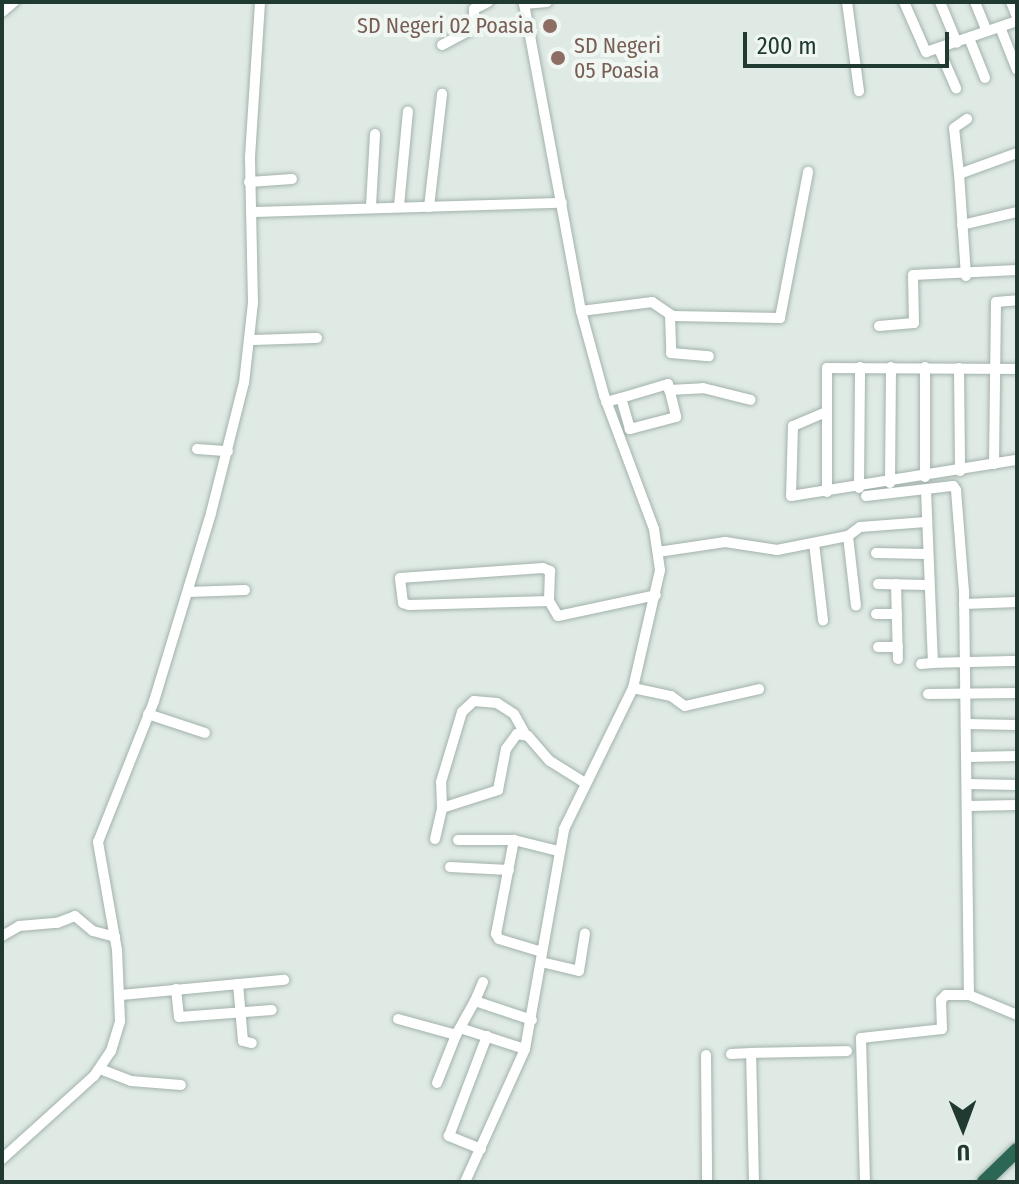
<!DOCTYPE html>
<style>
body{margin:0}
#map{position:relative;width:1019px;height:1184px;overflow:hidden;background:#dfeae4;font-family:"Fira Sans Condensed",sans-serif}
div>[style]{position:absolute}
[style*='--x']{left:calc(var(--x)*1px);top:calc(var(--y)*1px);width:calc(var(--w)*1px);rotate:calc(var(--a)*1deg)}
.roads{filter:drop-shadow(0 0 2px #a2b2ab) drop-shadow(0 0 2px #a2b2ab)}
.minor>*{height:10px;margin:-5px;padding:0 5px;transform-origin:5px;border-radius:5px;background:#fff}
.highway>*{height:14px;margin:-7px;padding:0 7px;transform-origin:7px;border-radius:7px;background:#2c6655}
.dots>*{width:22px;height:22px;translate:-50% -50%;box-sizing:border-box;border:4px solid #f0f7f3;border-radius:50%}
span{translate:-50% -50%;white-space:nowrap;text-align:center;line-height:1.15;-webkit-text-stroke:8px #f0f7f3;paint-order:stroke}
.education-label{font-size:22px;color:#785e54}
.right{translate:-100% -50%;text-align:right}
.left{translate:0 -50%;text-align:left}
.frame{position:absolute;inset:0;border:4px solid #203a31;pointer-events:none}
.north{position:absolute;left:923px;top:1088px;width:80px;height:80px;-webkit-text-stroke:6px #f0f7f3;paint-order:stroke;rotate:179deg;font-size:22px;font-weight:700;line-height:32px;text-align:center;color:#203a31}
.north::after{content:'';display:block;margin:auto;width:28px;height:36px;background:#203a31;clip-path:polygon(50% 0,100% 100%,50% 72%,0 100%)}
.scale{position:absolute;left:743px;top:32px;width:206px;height:36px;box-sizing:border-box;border:4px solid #203a31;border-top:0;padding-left:10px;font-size:24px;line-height:28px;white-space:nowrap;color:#203a31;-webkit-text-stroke:6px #f0f7f3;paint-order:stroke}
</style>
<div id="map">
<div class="roads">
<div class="minor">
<div style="--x:847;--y:2;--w:90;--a:82.3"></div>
<div style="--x:904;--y:2;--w:55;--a:66.3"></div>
<div style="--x:926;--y:52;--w:96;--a:-18.8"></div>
<div style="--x:940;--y:2;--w:44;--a:67.5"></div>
<div style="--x:975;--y:2;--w:31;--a:68"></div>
<div style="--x:1011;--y:2;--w:16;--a:68"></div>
<div style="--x:524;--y:4;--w:23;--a:-5"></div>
<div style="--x:2;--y:12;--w:16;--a:-40"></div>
<div style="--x:1000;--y:27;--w:46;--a:68.4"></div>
<div style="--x:969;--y:38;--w:43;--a:68.2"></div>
<div style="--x:442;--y:45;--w:36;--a:-28"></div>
<div style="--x:474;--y:28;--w:19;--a:-90"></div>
<div style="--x:474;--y:9;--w:16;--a:-27"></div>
<div style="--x:939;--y:49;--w:43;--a:66.4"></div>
<div style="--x:959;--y:174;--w:46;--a:-96.2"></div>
<div style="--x:954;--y:128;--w:16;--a:-35"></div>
<div style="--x:249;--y:182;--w:43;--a:-4"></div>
<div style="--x:371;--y:206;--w:72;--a:-86.8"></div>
<div style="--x:399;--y:206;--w:95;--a:-84.6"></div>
<div style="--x:429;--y:207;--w:114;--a:-83.4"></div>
<div style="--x:251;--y:212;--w:311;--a:-1.7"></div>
<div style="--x:962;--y:225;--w:57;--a:-13.3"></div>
<div style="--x:966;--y:276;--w:102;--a:-93.9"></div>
<div style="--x:959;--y:174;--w:62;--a:-19.9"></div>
<div style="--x:581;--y:311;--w:72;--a:-7.2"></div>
<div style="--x:652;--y:302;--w:25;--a:34"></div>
<div style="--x:673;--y:316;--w:107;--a:1.1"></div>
<div style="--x:780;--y:318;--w:149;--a:-79.1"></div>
<div style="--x:670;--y:315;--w:38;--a:88"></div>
<div style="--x:671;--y:353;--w:38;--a:5"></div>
<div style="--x:879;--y:326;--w:35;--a:-5"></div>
<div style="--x:914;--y:323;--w:48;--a:-91.2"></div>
<div style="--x:913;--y:275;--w:104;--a:-2.8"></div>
<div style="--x:250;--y:340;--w:67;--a:-1.7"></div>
<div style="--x:959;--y:368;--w:103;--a:89.4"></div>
<div style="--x:669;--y:390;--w:34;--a:-3"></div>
<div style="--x:703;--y:388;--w:49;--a:14"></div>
<div style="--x:606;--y:402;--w:16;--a:-15"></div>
<div style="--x:621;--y:398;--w:49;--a:-16.6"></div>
<div style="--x:668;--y:384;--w:34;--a:76"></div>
<div style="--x:676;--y:417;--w:48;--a:165.4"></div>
<div style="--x:630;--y:429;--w:32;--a:-106"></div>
<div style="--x:826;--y:412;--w:36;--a:157"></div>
<div style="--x:793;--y:426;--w:70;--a:91.6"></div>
<div style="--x:791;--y:496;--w:229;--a:-9.1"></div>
<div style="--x:197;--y:449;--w:31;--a:4"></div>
<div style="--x:994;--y:464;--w:162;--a:-89.3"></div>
<div style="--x:996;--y:302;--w:21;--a:-5"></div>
<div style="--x:925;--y:477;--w:110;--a:-90"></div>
<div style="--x:890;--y:483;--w:116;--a:-89.5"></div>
<div style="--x:859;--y:488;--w:121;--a:-89.5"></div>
<div style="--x:926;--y:490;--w:173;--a:87.7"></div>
<div style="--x:933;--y:663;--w:84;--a:-1.4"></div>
<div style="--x:827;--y:492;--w:124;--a:-90"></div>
<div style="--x:827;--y:368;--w:190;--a:0.3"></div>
<div style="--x:866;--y:496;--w:88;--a:-6.6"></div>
<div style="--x:953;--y:486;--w:5;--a:53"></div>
<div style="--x:956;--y:490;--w:101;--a:85.5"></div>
<div style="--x:964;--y:591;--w:404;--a:89.3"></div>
<div style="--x:848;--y:536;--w:15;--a:-37"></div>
<div style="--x:860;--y:527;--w:66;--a:-4.3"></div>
<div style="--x:814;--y:543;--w:78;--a:83.3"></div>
<div style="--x:658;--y:552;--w:68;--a:-8.5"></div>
<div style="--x:725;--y:542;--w:53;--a:8.7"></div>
<div style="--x:777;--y:550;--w:72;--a:-11.2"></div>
<div style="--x:848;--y:536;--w:70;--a:83.5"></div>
<div style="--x:876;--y:553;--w:50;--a:1.1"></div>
<div style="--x:878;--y:584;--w:50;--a:1.1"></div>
<div style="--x:896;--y:584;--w:75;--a:88.5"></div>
<div style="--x:188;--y:592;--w:57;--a:-2"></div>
<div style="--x:549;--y:601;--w:140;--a:178.4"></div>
<div style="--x:409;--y:605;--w:6;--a:-162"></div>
<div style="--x:403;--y:603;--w:25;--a:-97"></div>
<div style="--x:400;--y:578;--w:143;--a:-4"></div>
<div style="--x:543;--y:568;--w:8;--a:23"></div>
<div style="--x:550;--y:571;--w:30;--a:92"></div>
<div style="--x:549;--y:601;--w:17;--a:59"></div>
<div style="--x:558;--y:616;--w:100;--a:-12.1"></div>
<div style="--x:964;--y:604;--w:53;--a:-2.2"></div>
<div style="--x:876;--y:614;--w:21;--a:0"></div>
<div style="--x:878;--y:647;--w:20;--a:0"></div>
<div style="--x:921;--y:664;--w:12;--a:-5"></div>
<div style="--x:633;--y:688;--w:39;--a:12"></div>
<div style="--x:671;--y:696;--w:17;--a:36"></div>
<div style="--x:685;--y:706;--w:76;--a:-12.9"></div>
<div style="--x:928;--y:694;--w:89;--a:-0.6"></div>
<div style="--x:148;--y:714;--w:60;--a:18.4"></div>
<div style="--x:966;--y:724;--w:51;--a:1.1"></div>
<div style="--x:967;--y:757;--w:50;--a:-1.1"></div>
<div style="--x:968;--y:784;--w:49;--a:1.2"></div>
<div style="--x:968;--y:806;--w:49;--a:-1.2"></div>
<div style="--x:442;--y:808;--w:26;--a:-92"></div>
<div style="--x:441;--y:782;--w:73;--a:-73.3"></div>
<div style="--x:462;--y:712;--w:16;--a:-43"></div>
<div style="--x:474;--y:701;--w:23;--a:5"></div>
<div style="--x:497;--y:703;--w:20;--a:33"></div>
<div style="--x:514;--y:714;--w:23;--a:61"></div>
<div style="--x:435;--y:839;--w:32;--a:-77"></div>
<div style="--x:442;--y:808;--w:59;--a:-17.8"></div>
<div style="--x:498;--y:790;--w:42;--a:-79"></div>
<div style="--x:506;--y:749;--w:19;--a:-54"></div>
<div style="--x:517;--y:734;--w:11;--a:10"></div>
<div style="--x:528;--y:736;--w:33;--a:49"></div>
<div style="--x:550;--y:761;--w:39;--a:32"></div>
<div style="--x:458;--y:840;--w:56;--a:0"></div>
<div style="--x:450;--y:867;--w:59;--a:2.9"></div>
<div style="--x:2;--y:936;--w:20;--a:-30"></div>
<div style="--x:19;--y:926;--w:38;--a:-5"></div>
<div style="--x:57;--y:923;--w:19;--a:-21"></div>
<div style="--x:75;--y:916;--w:23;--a:40"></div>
<div style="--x:93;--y:931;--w:23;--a:15"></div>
<div style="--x:542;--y:952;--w:45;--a:-163.2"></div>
<div style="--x:499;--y:939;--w:6;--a:-121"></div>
<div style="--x:496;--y:934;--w:96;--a:-79.2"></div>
<div style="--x:514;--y:840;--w:45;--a:14"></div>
<div style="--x:541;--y:962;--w:39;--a:13"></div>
<div style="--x:579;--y:971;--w:38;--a:-81"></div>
<div style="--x:483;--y:982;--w:21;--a:113"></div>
<div style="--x:475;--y:1001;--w:60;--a:18.4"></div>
<div style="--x:238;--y:984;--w:57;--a:85"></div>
<div style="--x:243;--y:1041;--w:9;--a:13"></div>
<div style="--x:176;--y:989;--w:28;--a:84"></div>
<div style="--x:179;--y:1017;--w:93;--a:-4.3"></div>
<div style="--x:121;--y:995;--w:164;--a:-5.3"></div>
<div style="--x:398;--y:1019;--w:60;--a:15.4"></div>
<div style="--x:456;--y:1035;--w:39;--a:-61"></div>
<div style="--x:460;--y:1028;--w:68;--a:17.9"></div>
<div style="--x:731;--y:1054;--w:20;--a:-3"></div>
<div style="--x:706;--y:1055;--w:127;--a:89.5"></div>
<div style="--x:100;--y:1069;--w:33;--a:21"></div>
<div style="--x:131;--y:1081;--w:50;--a:4.6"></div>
<div style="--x:437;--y:1083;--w:52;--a:-68.4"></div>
<div style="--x:481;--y:1149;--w:35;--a:-158"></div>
<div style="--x:449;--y:1136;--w:107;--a:-69.2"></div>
<div style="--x:2;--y:1159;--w:124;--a:-42.1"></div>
<div style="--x:94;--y:1076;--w:30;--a:-56"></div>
<div style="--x:111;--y:1051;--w:31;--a:-73"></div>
<div style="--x:120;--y:1021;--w:71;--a:-92.4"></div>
<div style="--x:117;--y:950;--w:110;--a:-100"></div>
<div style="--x:98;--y:842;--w:152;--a:-68.3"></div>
<div style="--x:154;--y:701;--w:196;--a:-73.1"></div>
<div style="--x:211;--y:513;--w:134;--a:-75.8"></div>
<div style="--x:244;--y:383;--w:81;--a:-83.6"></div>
<div style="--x:253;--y:303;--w:146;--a:-91.2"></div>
<div style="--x:250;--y:157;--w:155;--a:-86.3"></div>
<div style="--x:465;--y:1182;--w:146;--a:-65.7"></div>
<div style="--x:525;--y:1049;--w:223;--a:-79.9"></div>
<div style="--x:564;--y:829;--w:157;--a:-63.9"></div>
<div style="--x:633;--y:688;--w:121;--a:-77.1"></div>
<div style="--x:660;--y:570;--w:41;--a:-98.3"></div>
<div style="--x:654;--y:529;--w:143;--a:-110.5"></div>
<div style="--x:604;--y:395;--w:87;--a:-105.3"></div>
<div style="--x:581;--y:311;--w:314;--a:-100.5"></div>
<div style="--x:754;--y:1182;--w:129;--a:-91.3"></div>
<div style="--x:751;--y:1053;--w:96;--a:-1.2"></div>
<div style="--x:865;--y:1182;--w:144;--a:-91.6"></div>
<div style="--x:861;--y:1038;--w:81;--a:-6.3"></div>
<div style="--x:942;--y:1029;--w:29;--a:-92"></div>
<div style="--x:941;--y:1000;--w:7;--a:-45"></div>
<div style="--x:946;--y:995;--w:23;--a:0"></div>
<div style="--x:969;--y:995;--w:52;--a:22.6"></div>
</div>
<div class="highway">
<div style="--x:984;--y:1182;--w:46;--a:-44.1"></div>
</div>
</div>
<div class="dots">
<div style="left:550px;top:26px;background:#8d6e63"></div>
<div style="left:558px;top:58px;background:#8d6e63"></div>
</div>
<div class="education-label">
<span class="right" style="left:534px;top:26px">SD Negeri 02 Poasia</span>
<span class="left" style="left:574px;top:58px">SD Negeri<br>05 Poasia</span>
</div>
<div class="frame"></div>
<div class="north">U</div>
<div class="scale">200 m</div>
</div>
